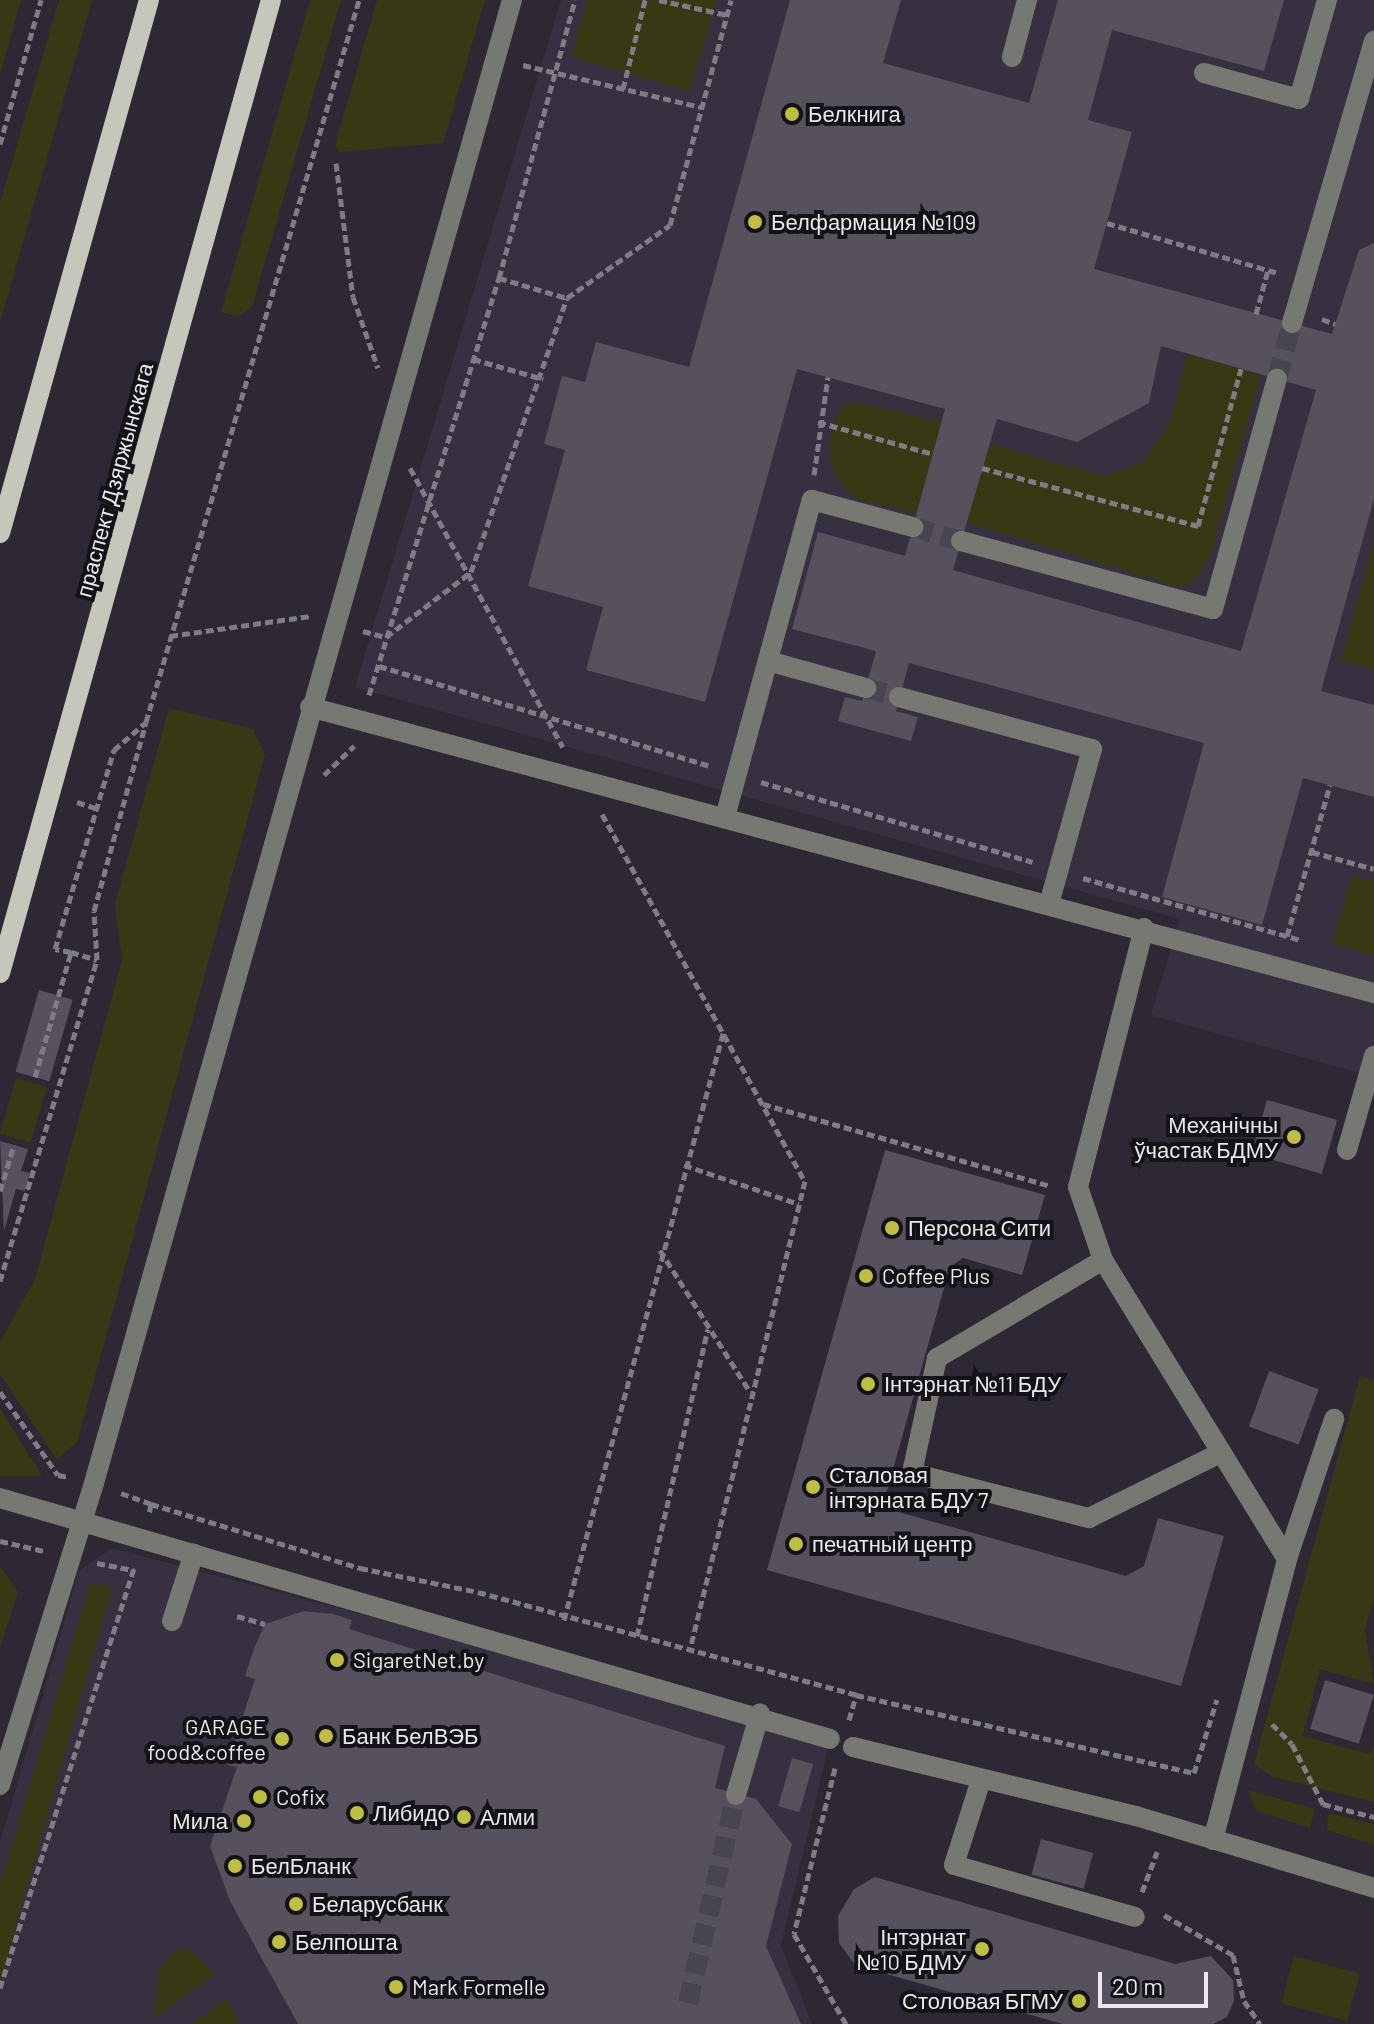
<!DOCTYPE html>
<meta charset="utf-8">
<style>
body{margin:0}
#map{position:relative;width:1374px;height:2024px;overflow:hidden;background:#2d2833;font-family:Barlow,sans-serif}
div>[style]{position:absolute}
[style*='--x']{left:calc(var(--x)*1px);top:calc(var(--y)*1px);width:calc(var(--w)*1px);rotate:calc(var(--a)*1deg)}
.built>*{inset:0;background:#373040}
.green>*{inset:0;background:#373814;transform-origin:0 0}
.building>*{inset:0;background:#56515d;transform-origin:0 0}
.minor-tunnel>*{height:20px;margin-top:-10px;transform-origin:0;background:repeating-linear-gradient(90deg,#49454f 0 20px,transparent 0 30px)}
.path>*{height:5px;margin-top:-2.5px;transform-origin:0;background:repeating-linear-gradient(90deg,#807c85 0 8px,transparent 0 12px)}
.minor>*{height:20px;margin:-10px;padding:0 10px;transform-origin:10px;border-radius:10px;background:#787872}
.major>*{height:20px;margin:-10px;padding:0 10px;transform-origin:10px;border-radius:10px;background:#c6c7ba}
.dots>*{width:22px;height:22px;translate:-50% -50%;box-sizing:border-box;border:4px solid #141217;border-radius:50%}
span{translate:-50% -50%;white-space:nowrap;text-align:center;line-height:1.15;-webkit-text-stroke:8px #141217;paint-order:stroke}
.poi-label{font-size:22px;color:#eae7ee}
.left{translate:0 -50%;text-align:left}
.right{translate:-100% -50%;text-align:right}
.street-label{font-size:22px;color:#eae7ee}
.scale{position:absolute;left:1098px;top:1972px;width:110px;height:36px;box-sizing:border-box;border:4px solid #eae7ee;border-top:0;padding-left:10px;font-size:24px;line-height:28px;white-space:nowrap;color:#eae7ee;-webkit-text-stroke:6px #141217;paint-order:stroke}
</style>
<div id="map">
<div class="built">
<div style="clip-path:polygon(561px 0,1374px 0,1374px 1077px,1151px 1015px,1180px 919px,355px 687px)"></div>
<div style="clip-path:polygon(112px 1548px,534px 1660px,828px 1749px,781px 1945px,812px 2024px,0 2024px,0 1843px,79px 1571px)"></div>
</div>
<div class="green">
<div style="clip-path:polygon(0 0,21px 0,0 75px)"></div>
<div style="clip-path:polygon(59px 0,92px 0,0 323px,0 203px)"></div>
<div style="clip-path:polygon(310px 0,341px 0,252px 307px,238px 317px,221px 312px)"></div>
<div style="clip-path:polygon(377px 0,485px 0,443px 143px,339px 152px,335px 145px)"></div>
<div style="clip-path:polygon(587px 0,717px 0,690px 92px,571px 57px)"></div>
<div style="clip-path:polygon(1187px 354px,1261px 375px,1210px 557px,1195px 582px,1179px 587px,967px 523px,989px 444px,1106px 476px,1143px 462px,1171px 422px)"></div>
<div style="clip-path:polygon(851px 401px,942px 422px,916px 514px,854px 498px,836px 478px,829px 447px,836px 414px)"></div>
<div style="clip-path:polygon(1374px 539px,1374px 669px,1341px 661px)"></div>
<div style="clip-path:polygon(169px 708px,253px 729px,265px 755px,77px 1442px,57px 1460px,0 1374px,0 1342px,35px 1279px,122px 960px,115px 904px)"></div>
<div style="clip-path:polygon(1352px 876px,1374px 881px,1374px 956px,1332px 943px)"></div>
<div style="left:16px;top:1078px;width:32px;height:58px;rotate:16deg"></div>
<div style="clip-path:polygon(1360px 1376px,1374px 1381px,1374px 1598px,1365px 1630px,1374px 1684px,1320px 1669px,1303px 1736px,1369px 1754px,1374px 1746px,1374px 1802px,1273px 1777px,1254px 1764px)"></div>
<div style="clip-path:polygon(0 1408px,42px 1476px,0 1476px)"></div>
<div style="clip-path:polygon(0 1566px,18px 1592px,0 1647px)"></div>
<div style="clip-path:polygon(90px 1583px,112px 1588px,0 1983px,0 1886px)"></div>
<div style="clip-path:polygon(1248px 1790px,1315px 1809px,1310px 1828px,1257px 1811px)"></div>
<div style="clip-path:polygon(1328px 1813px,1374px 1824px,1374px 1845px,1327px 1830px)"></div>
<div style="clip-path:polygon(176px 1949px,191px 1950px,215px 1974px,153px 2019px,159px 1970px)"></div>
<div style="left:1294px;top:1956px;width:68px;height:49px;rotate:15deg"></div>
<div style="clip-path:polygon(228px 1998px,239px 2024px,191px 2024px)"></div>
</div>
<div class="building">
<div style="clip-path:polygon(evenodd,790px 0,901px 0,883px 63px,1029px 103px,1058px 0,1284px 0,1264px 71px,1112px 30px,1088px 120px,1132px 132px,1094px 269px,1332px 334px,1359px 250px,1374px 243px,1374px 499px,1321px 691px,1374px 705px,1374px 797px,1303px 778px,1262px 925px,1162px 897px,1204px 743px,909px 663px,896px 711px,918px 717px,911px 741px,838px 721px,845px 697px,862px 701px,876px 651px,792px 629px,818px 532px,905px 556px,945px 409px,797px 369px,705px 702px,586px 670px,603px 607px,528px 586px,565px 450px,544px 444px,562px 376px,585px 382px,596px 342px,689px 367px,790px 0,1161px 346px,1316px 390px,1241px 651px,953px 570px,997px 419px,1077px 442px,1149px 403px,1161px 346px)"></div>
<div style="left:39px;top:990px;width:35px;height:85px;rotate:16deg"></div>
<div style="left:1267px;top:1100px;width:73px;height:56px;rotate:16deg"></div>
<div style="clip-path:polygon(0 1141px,28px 1149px,21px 1171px,30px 1173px,25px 1191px,16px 1189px,4px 1231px)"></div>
<div style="clip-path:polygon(885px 1150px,1045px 1195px,1022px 1275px,963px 1258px,950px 1267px,886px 1494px,895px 1511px,1126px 1576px,1144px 1566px,1158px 1518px,1224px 1536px,1181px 1686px,767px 1570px)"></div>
<div style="left:1269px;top:1371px;width:53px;height:59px;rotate:20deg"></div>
<div style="clip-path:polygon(304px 1611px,333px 1614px,352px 1620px,349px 1629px,725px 1746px,715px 1788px,756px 1799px,792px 1844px,766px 1946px,801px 2024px,298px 2024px,230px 1901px,210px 1846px,237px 1767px,227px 1765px,255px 1679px,245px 1676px,255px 1646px,265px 1624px)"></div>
<div style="left:1325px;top:1680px;width:51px;height:51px;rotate:17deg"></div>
<div style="left:792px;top:1758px;width:22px;height:50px;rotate:16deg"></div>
<div style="left:1041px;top:1839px;width:54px;height:37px;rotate:15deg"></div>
<div style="clip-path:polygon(875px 1877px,1175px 1964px,1211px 1956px,1233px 1980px,1234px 2001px,1227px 2017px,1213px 2024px,1063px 2024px,855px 1965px,839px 1943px,838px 1916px,854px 1889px)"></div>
</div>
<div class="minor-tunnel">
<div style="--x:1277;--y:379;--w:58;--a:-75"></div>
<div style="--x:913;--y:527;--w:50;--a:16.3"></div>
<div style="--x:866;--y:688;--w:34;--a:15"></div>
<div style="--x:688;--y:2003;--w:213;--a:-77"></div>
</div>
<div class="path">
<div style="--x:659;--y:0;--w:70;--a:12.4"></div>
<div style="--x:523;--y:65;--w:183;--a:13.3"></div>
<div style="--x:623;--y:89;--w:92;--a:-76.1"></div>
<div style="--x:0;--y:144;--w:150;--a:-74.1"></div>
<div style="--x:336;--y:163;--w:135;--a:82.8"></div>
<div style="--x:353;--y:297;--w:75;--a:70.6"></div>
<div style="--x:1107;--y:223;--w:178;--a:16.3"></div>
<div style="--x:499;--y:278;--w:71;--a:16.4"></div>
<div style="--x:1256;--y:314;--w:46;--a:-74.7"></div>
<div style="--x:1322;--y:319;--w:14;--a:21"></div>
<div style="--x:473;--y:359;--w:73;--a:15.9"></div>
<div style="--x:818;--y:422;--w:119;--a:15.5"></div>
<div style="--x:410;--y:468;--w:318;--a:61.3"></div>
<div style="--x:982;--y:468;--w:224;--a:15"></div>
<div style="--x:1198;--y:526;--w:163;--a:-74.7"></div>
<div style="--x:814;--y:475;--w:99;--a:-81.9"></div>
<div style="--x:363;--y:631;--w:24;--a:15"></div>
<div style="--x:386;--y:637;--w:107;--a:-37.4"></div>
<div style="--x:471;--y:572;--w:290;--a:-70.7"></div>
<div style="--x:567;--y:298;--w:126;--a:-35.3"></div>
<div style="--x:670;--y:225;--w:233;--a:-74.8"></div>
<div style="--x:170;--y:636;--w:142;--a:-8.1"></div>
<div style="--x:379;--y:666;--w:346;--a:16.8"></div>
<div style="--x:369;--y:695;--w:437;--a:-72.7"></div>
<div style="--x:499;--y:278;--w:288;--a:-74.7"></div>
<div style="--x:324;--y:775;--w:42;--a:-44"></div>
<div style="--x:761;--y:782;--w:283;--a:16.4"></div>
<div style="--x:77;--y:802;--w:23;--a:18"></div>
<div style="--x:602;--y:814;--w:419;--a:61.1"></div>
<div style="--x:805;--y:1181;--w:483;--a:103.8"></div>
<div style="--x:1312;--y:852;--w:64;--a:15.3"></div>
<div style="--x:1083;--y:878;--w:227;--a:15.9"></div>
<div style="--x:1287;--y:936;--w:157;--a:-74.1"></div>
<div style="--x:71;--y:952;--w:27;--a:17"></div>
<div style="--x:35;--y:1077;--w:130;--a:-73.9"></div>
<div style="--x:71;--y:952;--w:16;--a:-169"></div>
<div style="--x:55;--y:949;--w:208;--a:-73.5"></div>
<div style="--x:114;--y:750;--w:41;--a:-41.1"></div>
<div style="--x:763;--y:1104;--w:298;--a:15.9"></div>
<div style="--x:684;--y:1165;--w:121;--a:18.7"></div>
<div style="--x:0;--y:1191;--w:48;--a:-73.1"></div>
<div style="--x:660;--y:1250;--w:168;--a:57.6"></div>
<div style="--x:0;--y:1281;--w:335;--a:-73.2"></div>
<div style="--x:97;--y:960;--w:49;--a:-93.5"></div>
<div style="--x:94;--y:911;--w:196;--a:-74.6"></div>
<div style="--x:146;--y:722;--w:753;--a:-73.56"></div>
<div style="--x:0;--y:1392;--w:101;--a:55.1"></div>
<div style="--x:58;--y:1475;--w:10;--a:11"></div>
<div style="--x:121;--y:1493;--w:32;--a:20"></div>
<div style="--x:151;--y:1504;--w:10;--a:101"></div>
<div style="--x:151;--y:1504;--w:219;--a:17"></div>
<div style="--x:360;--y:1568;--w:120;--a:11.5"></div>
<div style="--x:478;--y:1592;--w:392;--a:15.2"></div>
<div style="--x:856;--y:1695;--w:347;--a:13"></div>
<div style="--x:1194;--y:1773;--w:77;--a:-72.7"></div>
<div style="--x:0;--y:1541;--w:45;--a:12.8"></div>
<div style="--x:97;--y:1563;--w:38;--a:11"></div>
<div style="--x:237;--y:1616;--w:29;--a:16"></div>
<div style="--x:564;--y:1620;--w:611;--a:-74.83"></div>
<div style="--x:637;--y:1636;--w:315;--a:-77"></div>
<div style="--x:849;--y:1720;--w:26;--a:-74"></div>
<div style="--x:1272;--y:1724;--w:28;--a:45"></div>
<div style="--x:1292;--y:1744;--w:68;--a:62.7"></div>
<div style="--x:1323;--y:1804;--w:53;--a:14.3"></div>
<div style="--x:835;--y:1768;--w:171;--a:103.9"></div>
<div style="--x:794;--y:1934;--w:104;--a:60"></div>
<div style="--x:1142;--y:1892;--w:43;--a:-69.4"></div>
<div style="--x:1164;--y:1915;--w:80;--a:30.1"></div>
<div style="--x:1233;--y:1955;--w:47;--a:76.6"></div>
<div style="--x:1244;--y:2001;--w:28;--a:55"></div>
<div style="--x:0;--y:1988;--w:443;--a:-72.3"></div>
</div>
<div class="minor">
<div style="--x:1012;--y:57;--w:59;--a:-75.3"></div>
<div style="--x:1204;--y:73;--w:98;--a:15.3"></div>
<div style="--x:1299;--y:99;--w:103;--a:-74.2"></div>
<div style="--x:1292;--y:323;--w:294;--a:-73.8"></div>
<div style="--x:961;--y:541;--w:261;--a:15.1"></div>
<div style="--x:1213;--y:609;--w:239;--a:-74.5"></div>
<div style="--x:768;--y:661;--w:102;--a:15.4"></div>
<div style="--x:899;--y:697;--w:200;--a:15.1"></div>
<div style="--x:1092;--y:749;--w:161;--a:105.5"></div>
<div style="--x:310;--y:707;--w:1102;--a:15.05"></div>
<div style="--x:725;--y:817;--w:329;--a:-74.7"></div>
<div style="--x:812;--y:500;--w:105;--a:15"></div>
<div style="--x:1144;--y:928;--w:267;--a:104.3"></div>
<div style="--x:1078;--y:1187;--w:77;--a:71.1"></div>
<div style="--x:1103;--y:1260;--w:351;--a:58.4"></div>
<div style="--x:1347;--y:1150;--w:98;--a:-74"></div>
<div style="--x:1103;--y:1260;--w:193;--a:149.4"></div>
<div style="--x:937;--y:1358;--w:118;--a:102.3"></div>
<div style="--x:912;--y:1473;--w:183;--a:14.3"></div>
<div style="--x:1089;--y:1518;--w:148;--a:-26.4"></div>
<div style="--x:0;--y:1498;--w:864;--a:16.19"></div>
<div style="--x:172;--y:1621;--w:71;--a:-72.1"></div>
<div style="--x:853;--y:1747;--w:291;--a:13.7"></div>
<div style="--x:1136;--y:1816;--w:249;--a:16.8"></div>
<div style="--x:980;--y:1783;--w:86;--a:107.6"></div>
<div style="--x:954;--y:1865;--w:188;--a:16"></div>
<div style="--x:0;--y:1785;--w:316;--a:-72.7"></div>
<div style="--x:94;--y:1483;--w:1541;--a:-74.26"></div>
<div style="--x:736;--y:1795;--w:85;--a:-73.7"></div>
<div style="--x:1213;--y:1840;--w:291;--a:-75.2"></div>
<div style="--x:1287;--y:1559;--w:148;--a:-71.4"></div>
</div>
<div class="major">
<div style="--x:0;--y:533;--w:553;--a:-74.38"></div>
<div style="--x:0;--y:973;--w:1010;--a:-74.44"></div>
</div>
<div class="dots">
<div style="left:792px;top:114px;background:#bdbf43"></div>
<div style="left:755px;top:222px;background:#bdbf43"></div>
<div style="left:1294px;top:1137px;background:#bdbf43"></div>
<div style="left:892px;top:1228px;background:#bdbf43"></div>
<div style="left:866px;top:1276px;background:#bdbf43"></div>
<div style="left:868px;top:1384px;background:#bdbf43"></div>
<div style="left:813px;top:1487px;background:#bdbf43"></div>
<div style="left:796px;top:1544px;background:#bdbf43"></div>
<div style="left:337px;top:1660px;background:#bdbf43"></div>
<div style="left:326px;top:1736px;background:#bdbf43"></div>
<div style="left:282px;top:1739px;background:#bdbf43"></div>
<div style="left:260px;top:1797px;background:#bdbf43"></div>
<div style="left:357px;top:1813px;background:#bdbf43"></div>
<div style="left:464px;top:1817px;background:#bdbf43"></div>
<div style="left:244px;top:1821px;background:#bdbf43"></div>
<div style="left:235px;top:1866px;background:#bdbf43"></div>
<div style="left:296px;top:1904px;background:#bdbf43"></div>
<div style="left:279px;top:1942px;background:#bdbf43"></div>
<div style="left:982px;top:1949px;background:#bdbf43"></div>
<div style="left:396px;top:1987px;background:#bdbf43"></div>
<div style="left:1079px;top:2001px;background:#bdbf43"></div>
</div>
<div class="poi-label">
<span class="left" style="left:808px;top:114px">Белкнига</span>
<span class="left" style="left:771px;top:222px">Белфармация №109</span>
<span class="right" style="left:1278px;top:1137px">Механічны<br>ўчастак БДМУ</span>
<span class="left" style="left:908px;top:1228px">Персона Сити</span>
<span class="left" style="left:882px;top:1276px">Coffee Plus</span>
<span class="left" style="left:884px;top:1384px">Інтэрнат №11 БДУ</span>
<span class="left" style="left:829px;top:1487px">Сталовая<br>інтэрната БДУ 7</span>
<span class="left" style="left:812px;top:1544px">печатный центр</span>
<span class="left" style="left:353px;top:1660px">SigaretNet.by</span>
<span class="right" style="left:266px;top:1739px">GARAGE<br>food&amp;coffee</span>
<span class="left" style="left:342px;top:1736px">Банк БелВЭБ</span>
<span class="left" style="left:276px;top:1797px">Cofix</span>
<span class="left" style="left:373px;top:1813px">Либидо</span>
<span class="left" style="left:480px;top:1817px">Алми</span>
<span class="right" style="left:228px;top:1821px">Мила</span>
<span class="left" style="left:251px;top:1866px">БелБланк</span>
<span class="left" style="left:312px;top:1904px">Беларусбанк</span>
<span class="right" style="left:966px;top:1949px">Інтэрнат<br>№10 БДМУ</span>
<span class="left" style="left:295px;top:1942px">Белпошта</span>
<span class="left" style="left:412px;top:1987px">Mark Formelle</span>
<span class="right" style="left:1063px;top:2001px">Столовая БГМУ</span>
</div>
<div class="street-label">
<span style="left:114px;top:480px;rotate:-75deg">праспект Дзяржынскага</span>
</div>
<div class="scale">20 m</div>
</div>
